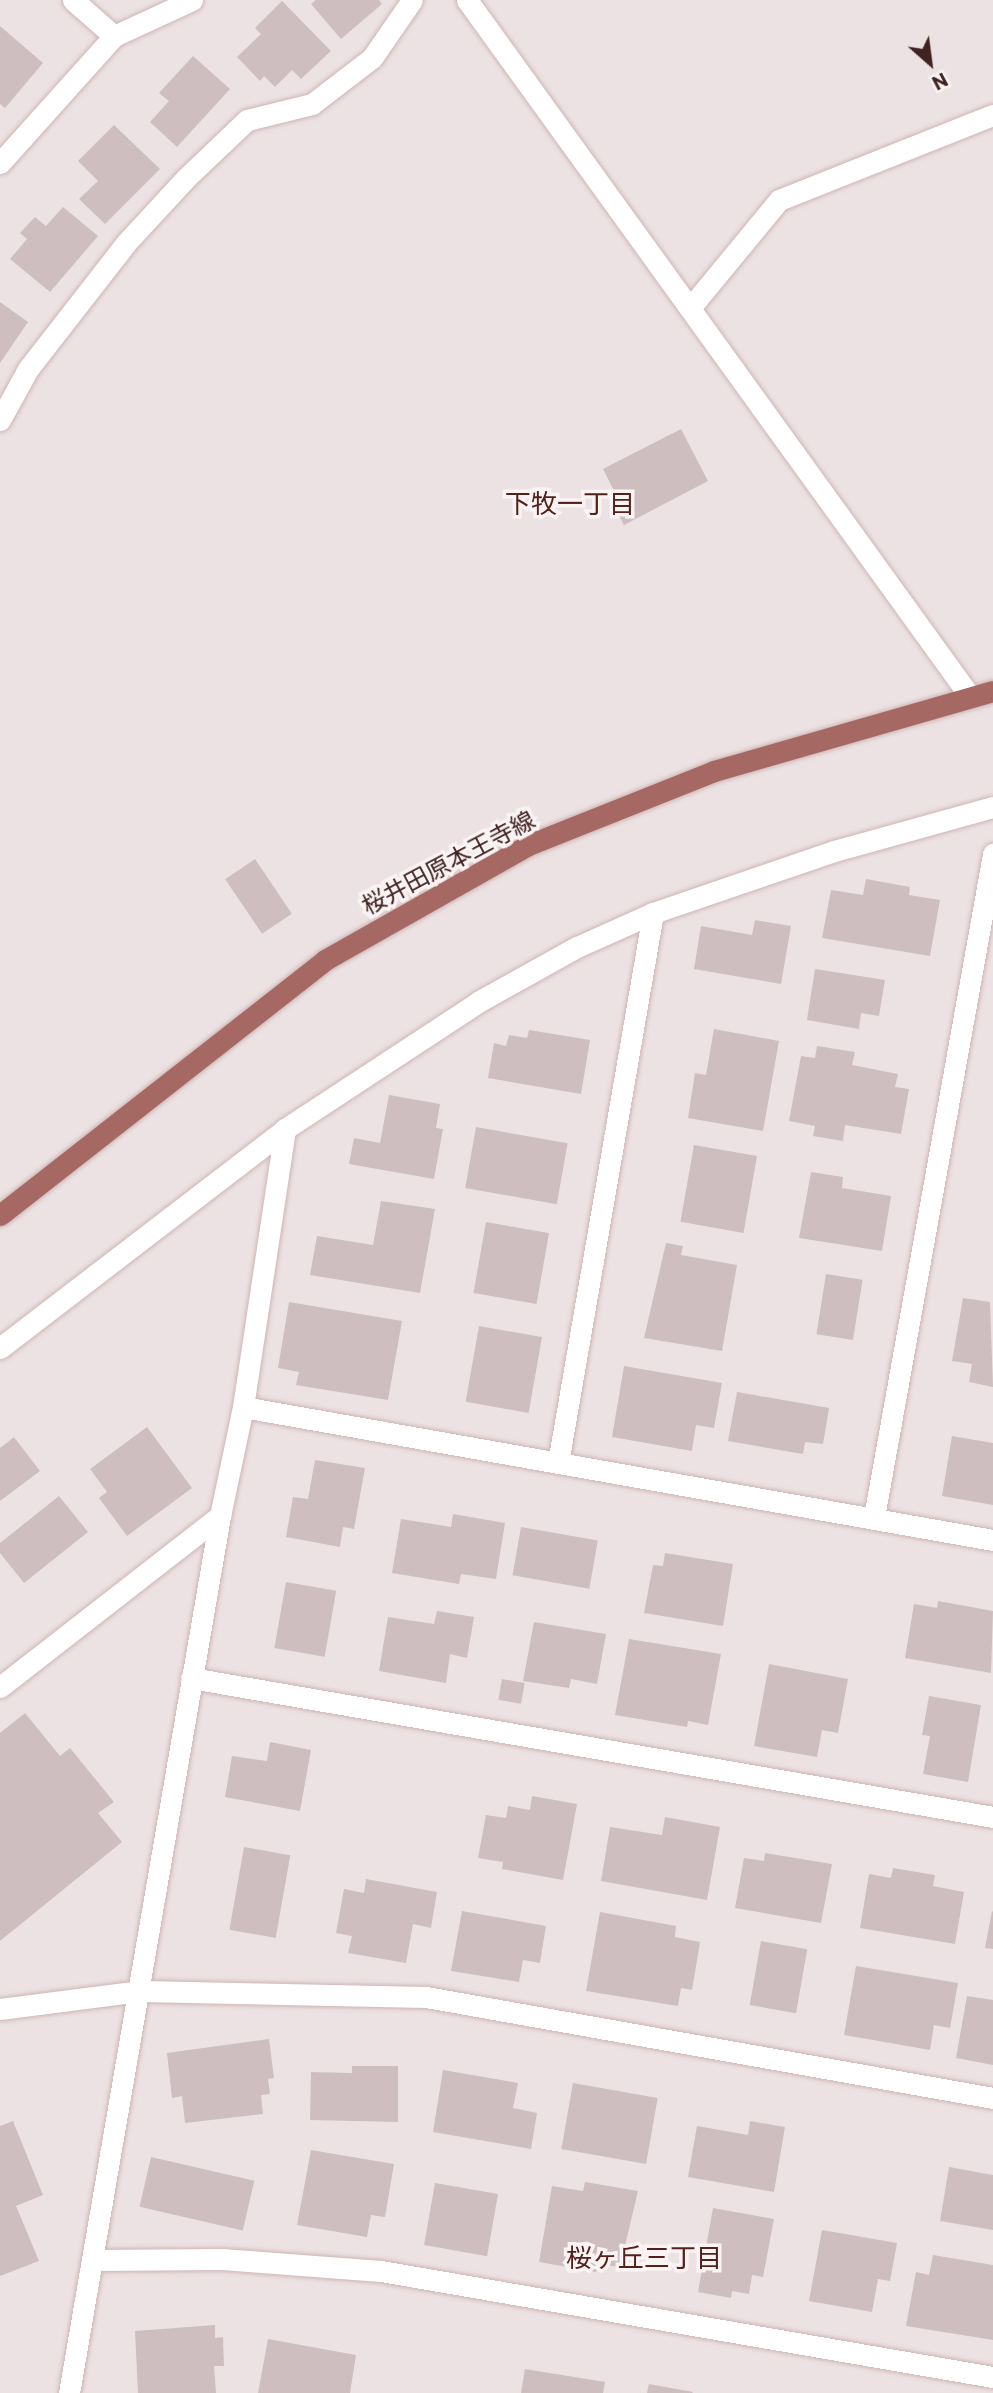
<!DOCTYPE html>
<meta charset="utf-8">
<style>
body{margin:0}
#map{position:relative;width:993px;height:2393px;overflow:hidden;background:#ede2e3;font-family:Commissioner,"Noto Sans JP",sans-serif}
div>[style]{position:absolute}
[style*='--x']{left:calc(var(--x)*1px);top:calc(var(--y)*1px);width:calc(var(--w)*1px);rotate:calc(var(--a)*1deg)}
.building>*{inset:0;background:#cebec0;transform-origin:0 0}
.roads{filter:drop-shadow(0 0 2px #ceb5b5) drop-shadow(0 0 2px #ceb5b5)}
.street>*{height:21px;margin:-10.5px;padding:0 10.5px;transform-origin:10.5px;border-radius:10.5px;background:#fff}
.secondary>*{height:21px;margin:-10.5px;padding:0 10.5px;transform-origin:10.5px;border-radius:10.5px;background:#fff}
.primary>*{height:21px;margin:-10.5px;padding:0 10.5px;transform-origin:10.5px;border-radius:10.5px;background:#a66863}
span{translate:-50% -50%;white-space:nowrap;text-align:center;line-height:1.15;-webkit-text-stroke:7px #f9f3f4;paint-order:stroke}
.street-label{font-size:24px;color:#402221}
.neighbourhood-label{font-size:26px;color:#54201b}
.north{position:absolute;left:895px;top:28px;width:70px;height:70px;-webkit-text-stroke:5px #f9f3f4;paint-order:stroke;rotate:152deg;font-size:19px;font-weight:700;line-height:28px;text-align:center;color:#402221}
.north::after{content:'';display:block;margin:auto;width:24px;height:32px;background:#402221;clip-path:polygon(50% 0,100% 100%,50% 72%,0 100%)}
</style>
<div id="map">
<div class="building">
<div style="clip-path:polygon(316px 0,379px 0,382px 4px,341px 39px,311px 4px)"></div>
<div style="clip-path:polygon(282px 1px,331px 51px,301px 79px,292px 70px,275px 87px,264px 76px,260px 81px,237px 57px,261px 34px,255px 28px)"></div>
<div style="clip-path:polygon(0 26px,43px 63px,5px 108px,0 104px)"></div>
<div style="clip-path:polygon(193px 56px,230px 89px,177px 147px,150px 122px,169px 101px,159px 93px)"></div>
<div style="clip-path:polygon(114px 125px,160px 169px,105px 224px,79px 199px,98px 181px,78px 161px)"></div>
<div style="clip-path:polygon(63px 207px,98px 236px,50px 292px,10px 259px,27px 239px,20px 233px,35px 217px,46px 226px)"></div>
<div style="clip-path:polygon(0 302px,28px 322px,0 363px)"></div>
<div style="clip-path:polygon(681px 429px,708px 481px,624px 525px,608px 494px,614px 491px,603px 469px)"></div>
<div style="left:255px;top:859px;width:66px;height:36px;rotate:56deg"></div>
<div style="clip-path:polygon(866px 879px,910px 887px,909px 895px,940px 900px,930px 956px,822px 938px,831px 890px,863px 895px)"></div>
<div style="clip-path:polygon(755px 920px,791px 926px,781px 984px,694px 969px,701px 926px,752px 935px)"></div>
<div style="clip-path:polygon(815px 969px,885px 980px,879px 1016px,861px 1013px,859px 1029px,807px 1020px)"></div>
<div style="clip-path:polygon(714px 1029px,779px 1041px,763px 1131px,688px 1118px,695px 1073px,706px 1075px)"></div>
<div style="clip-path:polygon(529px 1030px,590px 1040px,581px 1094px,488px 1078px,494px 1043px,506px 1046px,509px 1035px,527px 1038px)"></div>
<div style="clip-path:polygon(817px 1046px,855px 1052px,852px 1065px,898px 1074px,895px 1087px,909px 1089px,901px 1134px,845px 1125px,843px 1141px,813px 1136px,815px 1126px,789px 1121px,801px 1056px,815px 1058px)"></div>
<div style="clip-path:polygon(389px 1095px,440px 1104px,436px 1128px,443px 1129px,434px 1179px,349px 1164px,354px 1138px,380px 1143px)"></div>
<div style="left:476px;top:1127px;width:93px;height:62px;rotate:10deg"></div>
<div style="left:694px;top:1145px;width:64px;height:78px;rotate:10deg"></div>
<div style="clip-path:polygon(811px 1172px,843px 1177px,842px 1188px,891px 1196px,882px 1251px,799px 1238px)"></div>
<div style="clip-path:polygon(381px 1201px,435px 1209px,420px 1293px,310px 1275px,317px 1236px,373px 1245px)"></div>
<div style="left:486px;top:1222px;width:64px;height:72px;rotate:10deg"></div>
<div style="clip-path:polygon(666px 1243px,683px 1246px,681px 1255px,737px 1265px,722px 1351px,644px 1338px)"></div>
<div style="left:826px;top:1274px;width:37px;height:61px;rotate:9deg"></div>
<div style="clip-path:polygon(963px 1298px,990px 1302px,993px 1387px,969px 1382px,972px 1364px,952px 1361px)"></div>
<div style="clip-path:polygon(289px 1302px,402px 1321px,388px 1400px,296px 1385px,299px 1372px,278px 1368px)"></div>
<div style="left:479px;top:1326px;width:64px;height:77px;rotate:10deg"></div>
<div style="clip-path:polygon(624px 1366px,722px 1383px,714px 1428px,696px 1425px,692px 1451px,612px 1437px)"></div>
<div style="clip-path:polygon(737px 1392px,829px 1408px,823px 1444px,805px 1442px,803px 1454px,728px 1441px)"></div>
<div style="clip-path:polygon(147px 1427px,192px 1488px,127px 1536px,99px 1498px,107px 1492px,90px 1469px)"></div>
<div style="clip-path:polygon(952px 1436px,993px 1443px,993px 1505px,942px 1496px)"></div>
<div style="clip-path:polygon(14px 1437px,40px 1471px,0 1501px,0 1448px)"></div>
<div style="clip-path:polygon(315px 1460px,365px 1468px,354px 1529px,343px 1527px,340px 1547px,286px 1537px,293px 1497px,308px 1499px)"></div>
<div style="clip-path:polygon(59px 1496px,88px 1532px,24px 1583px,0 1553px,0 1543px)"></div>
<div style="clip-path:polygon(453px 1514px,505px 1523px,496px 1579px,461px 1574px,459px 1584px,392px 1573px,401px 1519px,451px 1527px)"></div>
<div style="left:521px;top:1527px;width:78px;height:49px;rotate:10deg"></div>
<div style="clip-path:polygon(665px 1553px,733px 1564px,723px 1626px,644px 1613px,653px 1565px,663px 1566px)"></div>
<div style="left:286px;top:1582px;width:51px;height:67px;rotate:10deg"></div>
<div style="clip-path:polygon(938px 1601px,993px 1611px,991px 1673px,905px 1658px,914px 1604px,937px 1608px)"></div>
<div style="clip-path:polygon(437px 1611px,474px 1617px,467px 1658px,450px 1654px,446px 1683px,379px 1671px,388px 1617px,434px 1624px)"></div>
<div style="clip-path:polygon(534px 1622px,606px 1634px,597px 1684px,571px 1679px,569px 1688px,523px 1681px)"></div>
<div style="clip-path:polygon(629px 1639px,721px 1654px,708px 1725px,688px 1721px,687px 1727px,615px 1715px)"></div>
<div style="clip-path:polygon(769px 1664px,848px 1679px,838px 1733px,822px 1730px,817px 1757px,754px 1746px)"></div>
<div style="left:502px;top:1679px;width:23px;height:21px;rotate:10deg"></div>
<div style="clip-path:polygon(929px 1696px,981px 1705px,968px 1782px,923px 1774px,930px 1736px,922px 1735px)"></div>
<div style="clip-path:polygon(25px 1713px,60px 1756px,70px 1748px,114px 1802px,98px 1813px,122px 1842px,0 1941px,0 1733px)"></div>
<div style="clip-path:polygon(270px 1742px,311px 1750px,300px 1811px,225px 1797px,232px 1756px,267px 1761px)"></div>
<div style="clip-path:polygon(532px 1796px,577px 1804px,563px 1880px,502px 1869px,503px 1862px,478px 1858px,486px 1815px,506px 1818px,508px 1806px,530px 1810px)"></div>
<div style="clip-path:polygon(665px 1817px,720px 1827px,707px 1900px,601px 1881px,610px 1827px,662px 1835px)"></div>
<div style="left:244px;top:1847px;width:47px;height:84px;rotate:10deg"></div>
<div style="clip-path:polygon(765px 1853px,832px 1864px,821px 1923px,735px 1908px,744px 1858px,764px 1861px)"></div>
<div style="clip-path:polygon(893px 1868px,935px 1875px,933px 1886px,964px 1892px,955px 1944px,860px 1928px,869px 1874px,891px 1878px)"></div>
<div style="clip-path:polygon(366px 1879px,437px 1892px,431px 1928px,413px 1924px,406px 1963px,348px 1953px,352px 1936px,336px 1933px,344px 1889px,364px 1893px)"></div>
<div style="clip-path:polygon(462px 1911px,546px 1926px,540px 1963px,523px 1960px,519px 1982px,451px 1971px)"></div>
<div style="clip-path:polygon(992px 1911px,993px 1912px,993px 1949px,985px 1948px)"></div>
<div style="clip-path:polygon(600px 1912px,676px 1926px,675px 1937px,700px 1942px,692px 1990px,681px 1988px,678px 2006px,586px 1991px)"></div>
<div style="left:761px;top:1941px;width:47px;height:65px;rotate:10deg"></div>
<div style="clip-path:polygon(856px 1966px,958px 1983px,950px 2028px,934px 2025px,930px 2050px,844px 2035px)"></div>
<div style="clip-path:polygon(967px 1996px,993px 2000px,993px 2065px,956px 2058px)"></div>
<div style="clip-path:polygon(269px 2039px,274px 2078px,268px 2079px,270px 2094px,261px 2095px,263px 2114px,185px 2123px,182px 2096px,172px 2098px,167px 2053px)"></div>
<div style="clip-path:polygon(352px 2066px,398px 2066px,398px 2122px,310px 2120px,311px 2072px,352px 2073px)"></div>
<div style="clip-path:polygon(443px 2070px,518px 2083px,513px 2108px,537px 2113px,531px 2149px,433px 2132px)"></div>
<div style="left:573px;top:2083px;width:86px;height:67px;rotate:10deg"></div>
<div style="clip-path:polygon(13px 2121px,43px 2195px,16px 2206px,39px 2261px,0 2276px,0 2126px)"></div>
<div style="clip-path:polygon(750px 2121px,785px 2127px,774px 2192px,688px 2177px,697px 2126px,748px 2135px)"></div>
<div style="clip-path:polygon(311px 2150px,394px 2164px,385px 2217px,371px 2215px,367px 2237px,297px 2225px)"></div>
<div style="left:151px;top:2157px;width:106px;height:51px;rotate:13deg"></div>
<div style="clip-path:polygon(949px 2167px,993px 2175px,993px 2230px,940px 2221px)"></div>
<div style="clip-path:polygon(585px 2182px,638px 2191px,620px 2267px,598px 2264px,596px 2272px,539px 2262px,552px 2186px,583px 2191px)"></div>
<div style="left:435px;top:2183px;width:64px;height:63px;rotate:10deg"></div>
<div style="clip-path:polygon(713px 2208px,774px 2219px,763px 2277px,752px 2275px,749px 2294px,732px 2291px,731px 2298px,698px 2292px)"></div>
<div style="clip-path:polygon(822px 2230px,897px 2243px,890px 2281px,878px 2279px,872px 2312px,809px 2301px)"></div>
<div style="clip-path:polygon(933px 2255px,993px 2265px,993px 2340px,906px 2326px,916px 2272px,929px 2275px)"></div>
<div style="clip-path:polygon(215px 2325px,215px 2338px,223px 2337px,224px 2366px,214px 2366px,216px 2393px,138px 2393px,135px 2331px)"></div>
<div style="clip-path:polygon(268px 2339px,356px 2355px,350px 2393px,258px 2393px)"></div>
<div style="clip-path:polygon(525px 2369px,605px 2382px,603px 2393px,521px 2393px)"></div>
<div style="clip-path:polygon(649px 2384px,693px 2392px,692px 2393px,647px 2393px)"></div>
</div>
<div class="roads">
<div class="street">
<div style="--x:73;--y:0;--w:55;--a:41.3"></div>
<div style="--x:0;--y:163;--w:171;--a:-48.1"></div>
<div style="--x:114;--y:36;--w:86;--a:-24.8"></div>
<div style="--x:690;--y:308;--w:140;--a:-50.5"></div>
<div style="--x:779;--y:200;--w:230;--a:-21.7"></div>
<div style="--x:0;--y:420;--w:58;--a:-61.2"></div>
<div style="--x:28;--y:369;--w:160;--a:-52.1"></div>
<div style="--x:126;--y:243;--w:88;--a:-47.3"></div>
<div style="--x:186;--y:178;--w:84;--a:-43.6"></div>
<div style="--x:247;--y:120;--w:67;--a:-13.8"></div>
<div style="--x:312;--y:104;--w:76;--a:-37.5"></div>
<div style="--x:372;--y:58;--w:70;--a:-55.4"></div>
<div style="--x:0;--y:1348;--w:359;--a:-37.5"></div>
<div style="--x:285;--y:1129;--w:231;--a:-33.3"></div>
<div style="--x:478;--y:1002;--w:113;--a:-29.1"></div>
<div style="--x:577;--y:947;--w:83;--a:-24.1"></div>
<div style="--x:653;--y:913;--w:191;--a:-18.9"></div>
<div style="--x:834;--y:851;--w:165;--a:-15.5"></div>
<div style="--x:243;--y:1407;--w:762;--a:10.06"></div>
<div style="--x:558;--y:1463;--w:558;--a:-80.2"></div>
<div style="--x:874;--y:1517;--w:674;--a:-79.82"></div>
<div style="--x:191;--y:1678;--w:814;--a:9.83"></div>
<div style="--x:0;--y:1687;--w:279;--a:-37.9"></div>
<div style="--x:0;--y:2009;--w:142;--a:-7.3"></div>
<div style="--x:141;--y:1991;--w:285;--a:1.2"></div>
<div style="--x:426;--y:1997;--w:576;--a:10.1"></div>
<div style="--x:93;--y:2260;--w:129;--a:-0.4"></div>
<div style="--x:222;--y:2259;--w:159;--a:4.3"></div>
<div style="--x:381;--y:2271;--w:621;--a:9.83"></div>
<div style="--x:69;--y:2393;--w:890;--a:-80.23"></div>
<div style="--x:220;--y:1516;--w:111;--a:-78.1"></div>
<div style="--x:243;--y:1407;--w:281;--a:-81.4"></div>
</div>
<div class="secondary">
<div style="--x:467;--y:0;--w:857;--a:54.16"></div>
</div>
<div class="primary">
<div style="--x:0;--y:1215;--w:413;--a:-38.1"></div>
<div style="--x:325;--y:960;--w:233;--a:-29.5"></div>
<div style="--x:528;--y:845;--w:200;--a:-21.7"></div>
<div style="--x:714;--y:771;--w:290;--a:-16"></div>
</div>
</div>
<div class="street-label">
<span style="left:448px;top:862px;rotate:-28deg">桜井田原本王寺線</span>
</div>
<div class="neighbourhood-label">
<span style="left:570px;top:503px">下牧一丁目</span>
<span style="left:644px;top:2257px">桜ヶ丘三丁目</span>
</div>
<div class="north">N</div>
</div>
